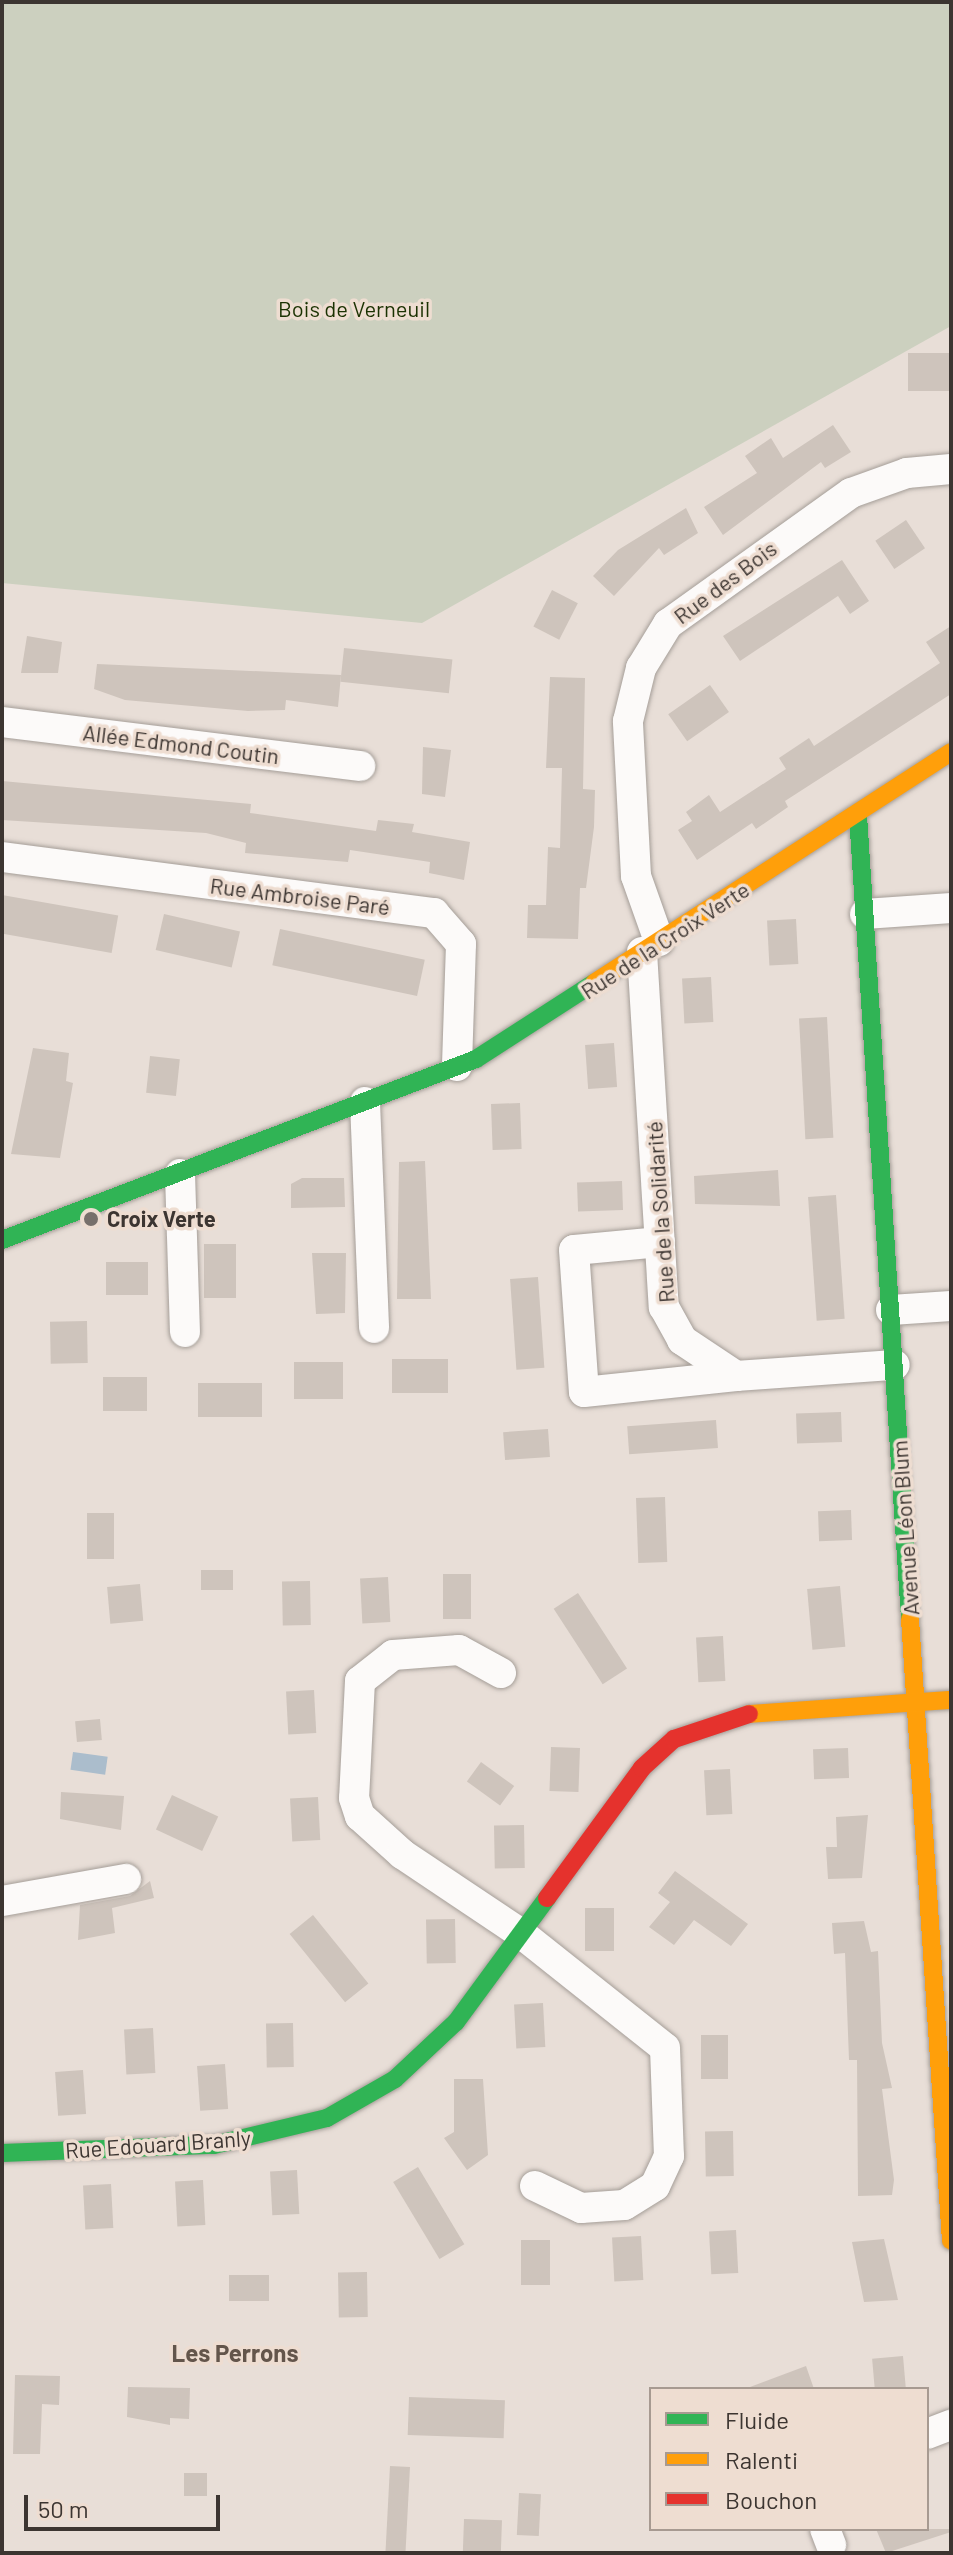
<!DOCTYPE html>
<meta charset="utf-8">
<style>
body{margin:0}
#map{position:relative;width:953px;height:2555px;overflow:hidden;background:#e8ded7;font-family:Barlow,sans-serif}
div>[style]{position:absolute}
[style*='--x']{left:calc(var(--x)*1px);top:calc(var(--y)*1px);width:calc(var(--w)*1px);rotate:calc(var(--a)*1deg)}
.green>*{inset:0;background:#ccd0bf}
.water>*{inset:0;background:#abbdcc;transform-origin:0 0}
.building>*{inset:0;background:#cec4bc;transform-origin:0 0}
.roads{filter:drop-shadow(0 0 2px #a59e98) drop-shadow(0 0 2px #a59e98)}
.street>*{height:30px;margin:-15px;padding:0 15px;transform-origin:15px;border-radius:15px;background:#fcfaf9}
.fast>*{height:18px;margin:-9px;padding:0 9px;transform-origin:9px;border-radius:9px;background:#30b455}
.slow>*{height:18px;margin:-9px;padding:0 9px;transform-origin:9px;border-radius:9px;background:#ff9f0a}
.jam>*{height:18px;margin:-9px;padding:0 9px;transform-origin:9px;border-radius:9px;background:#e5322d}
.dots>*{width:22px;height:22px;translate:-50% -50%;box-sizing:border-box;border:4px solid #eeddd1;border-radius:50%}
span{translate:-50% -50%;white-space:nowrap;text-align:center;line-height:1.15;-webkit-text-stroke:7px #eeddd1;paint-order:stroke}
.park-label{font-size:22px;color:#1b3202}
.street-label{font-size:22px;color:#3c3531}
.poi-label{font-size:22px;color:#3c3531;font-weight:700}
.left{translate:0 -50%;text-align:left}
.neighbourhood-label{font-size:24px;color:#63554b;font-weight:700}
.frame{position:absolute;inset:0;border:4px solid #3c3531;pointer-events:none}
.legend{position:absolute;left:649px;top:2387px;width:280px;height:144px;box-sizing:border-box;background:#eeddd1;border:2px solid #a79a91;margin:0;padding:10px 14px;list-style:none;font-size:24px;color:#3c3531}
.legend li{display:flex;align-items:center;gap:16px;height:40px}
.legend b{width:40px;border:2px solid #a79a91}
.scale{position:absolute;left:24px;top:2495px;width:196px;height:36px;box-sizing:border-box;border:4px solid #3c3531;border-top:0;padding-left:10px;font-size:24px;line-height:28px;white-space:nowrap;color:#3c3531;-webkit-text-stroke:6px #eeddd1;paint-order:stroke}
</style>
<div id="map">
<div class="green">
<div style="clip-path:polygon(2px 2px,951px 2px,951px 326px,422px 623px,2px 583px)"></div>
</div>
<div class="water">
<div style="left:73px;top:1752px;width:35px;height:18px;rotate:8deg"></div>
</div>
<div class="building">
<div style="left:951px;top:353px;width:38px;height:43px;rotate:90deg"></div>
<div style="clip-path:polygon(833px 425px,851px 452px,825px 468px,821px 462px,723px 535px,704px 507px,757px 473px,745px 456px,771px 438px,783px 458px)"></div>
<div style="clip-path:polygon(686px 508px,698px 533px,664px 555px,659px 548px,614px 596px,593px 576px,618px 550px)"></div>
<div style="left:906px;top:520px;width:34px;height:37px;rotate:56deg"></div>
<div style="clip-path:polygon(842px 560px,869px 601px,850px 614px,838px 596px,740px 661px,723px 636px)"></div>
<div style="left:552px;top:590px;width:29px;height:41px;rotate:27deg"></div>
<div style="clip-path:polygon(951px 626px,951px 694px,785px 801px,788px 807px,756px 829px,752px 823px,697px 860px,678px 830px,692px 821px,686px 812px,709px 795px,720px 812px,786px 769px,779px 758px,809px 738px,814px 746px,940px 663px,926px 642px)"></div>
<div style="clip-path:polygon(27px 636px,62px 642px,58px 673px,21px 673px)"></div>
<div style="left:344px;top:648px;width:109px;height:34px;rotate:6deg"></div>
<div style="clip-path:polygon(97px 664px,341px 675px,338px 707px,286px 700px,285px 710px,248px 711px,125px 700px,94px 689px)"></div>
<div style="clip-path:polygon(550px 677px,585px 678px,583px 789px,595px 790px,594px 827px,586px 888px,580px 888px,578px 939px,527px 938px,528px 905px,546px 905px,548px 847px,560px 848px,562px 768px,546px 768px)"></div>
<div style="left:710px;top:685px;width:33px;height:51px;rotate:55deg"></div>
<div style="clip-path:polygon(423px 747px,451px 750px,445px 797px,422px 794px)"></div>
<div style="clip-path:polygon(2px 781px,251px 804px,250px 813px,376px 831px,378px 820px,414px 824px,412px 832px,470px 842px,464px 880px,429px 873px,430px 862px,350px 850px,348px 862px,245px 853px,246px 843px,206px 833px,2px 820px)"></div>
<div style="left:2px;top:895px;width:118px;height:38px;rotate:10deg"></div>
<div style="left:164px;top:914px;width:78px;height:37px;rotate:13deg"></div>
<div style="left:796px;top:919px;width:45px;height:29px;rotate:87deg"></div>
<div style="left:280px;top:929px;width:148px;height:37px;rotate:12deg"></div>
<div style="left:711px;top:977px;width:45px;height:29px;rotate:87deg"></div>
<div style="left:827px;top:1017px;width:121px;height:28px;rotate:87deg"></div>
<div style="left:614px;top:1043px;width:44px;height:29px;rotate:86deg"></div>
<div style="clip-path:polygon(33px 1048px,69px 1053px,66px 1081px,73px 1083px,60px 1158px,11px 1154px)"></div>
<div style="left:150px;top:1056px;width:30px;height:37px;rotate:6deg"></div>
<div style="left:520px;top:1103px;width:46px;height:29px;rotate:88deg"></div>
<div style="clip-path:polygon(425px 1161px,431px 1299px,397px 1299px,399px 1162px)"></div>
<div style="clip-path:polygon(778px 1170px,780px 1206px,695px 1204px,694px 1176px)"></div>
<div style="clip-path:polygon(302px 1178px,344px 1178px,345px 1207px,291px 1208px,291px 1184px)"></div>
<div style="left:622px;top:1181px;width:29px;height:45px;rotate:88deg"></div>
<div style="left:836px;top:1195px;width:124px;height:28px;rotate:86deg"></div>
<div style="left:236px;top:1244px;width:54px;height:32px;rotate:90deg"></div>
<div style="clip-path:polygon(312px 1253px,346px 1253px,345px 1313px,316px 1314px)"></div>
<div style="left:106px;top:1262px;width:42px;height:33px"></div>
<div style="left:538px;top:1277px;width:91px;height:28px;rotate:86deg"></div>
<div style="left:87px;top:1321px;width:42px;height:37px;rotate:89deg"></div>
<div style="left:392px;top:1359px;width:56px;height:34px"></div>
<div style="left:343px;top:1362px;width:37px;height:49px;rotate:90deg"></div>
<div style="left:103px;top:1377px;width:44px;height:34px"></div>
<div style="left:198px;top:1383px;width:64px;height:34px"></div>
<div style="left:841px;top:1412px;width:30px;height:45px;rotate:88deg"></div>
<div style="left:716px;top:1420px;width:28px;height:89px;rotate:86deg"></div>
<div style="left:548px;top:1429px;width:28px;height:45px;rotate:86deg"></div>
<div style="left:665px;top:1497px;width:65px;height:29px;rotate:88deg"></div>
<div style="left:851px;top:1510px;width:30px;height:33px;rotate:88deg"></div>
<div style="left:87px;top:1513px;width:27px;height:46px"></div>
<div style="left:201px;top:1570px;width:32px;height:20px"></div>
<div style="left:443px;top:1574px;width:28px;height:45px"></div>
<div style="left:388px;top:1577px;width:45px;height:28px;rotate:87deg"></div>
<div style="left:310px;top:1581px;width:44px;height:28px;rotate:89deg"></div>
<div style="left:140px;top:1584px;width:37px;height:33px;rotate:85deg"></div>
<div style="left:840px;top:1586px;width:61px;height:33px;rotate:85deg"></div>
<div style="left:578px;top:1593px;width:90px;height:29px;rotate:57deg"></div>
<div style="left:723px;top:1636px;width:45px;height:27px;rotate:87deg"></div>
<div style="left:314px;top:1690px;width:43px;height:28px;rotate:87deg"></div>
<div style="left:100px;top:1719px;width:21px;height:25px;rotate:85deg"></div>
<div style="left:551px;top:1747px;width:29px;height:44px;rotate:2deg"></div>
<div style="left:848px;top:1748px;width:30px;height:35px;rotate:88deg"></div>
<div style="left:481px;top:1762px;width:41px;height:24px;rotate:36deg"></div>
<div style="left:730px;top:1769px;width:45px;height:26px;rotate:87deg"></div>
<div style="clip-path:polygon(61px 1792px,124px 1796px,121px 1830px,60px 1819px)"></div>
<div style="left:172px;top:1795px;width:51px;height:38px;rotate:25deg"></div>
<div style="left:318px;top:1797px;width:43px;height:28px;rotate:87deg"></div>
<div style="clip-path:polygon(868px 1815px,862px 1878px,828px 1879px,826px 1847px,837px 1847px,836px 1817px)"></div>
<div style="left:524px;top:1825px;width:43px;height:30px;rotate:89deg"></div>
<div style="clip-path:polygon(675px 1871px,748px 1924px,731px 1946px,694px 1920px,674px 1945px,649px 1927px,670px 1902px,658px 1893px)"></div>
<div style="clip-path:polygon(150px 1881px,154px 1898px,112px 1908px,115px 1933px,78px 1940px,80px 1905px,130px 1896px)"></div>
<div style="left:585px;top:1908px;width:29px;height:43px"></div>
<div style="left:313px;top:1915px;width:88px;height:30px;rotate:51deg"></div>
<div style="left:455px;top:1919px;width:44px;height:29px;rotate:89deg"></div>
<div style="clip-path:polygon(864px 1921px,871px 1952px,878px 1951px,882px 2043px,892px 2088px,882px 2089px,894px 2180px,892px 2195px,858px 2196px,857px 2060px,849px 2060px,845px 1953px,834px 1954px,832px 1923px)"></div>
<div style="left:543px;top:2003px;width:44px;height:29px;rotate:87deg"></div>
<div style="left:293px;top:2023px;width:44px;height:27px;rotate:89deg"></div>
<div style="left:153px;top:2028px;width:45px;height:29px;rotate:87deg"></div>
<div style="left:701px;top:2035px;width:27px;height:44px"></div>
<div style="left:225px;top:2064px;width:45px;height:28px;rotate:86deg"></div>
<div style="left:83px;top:2070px;width:44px;height:28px;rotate:86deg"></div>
<div style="clip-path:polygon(454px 2079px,483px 2079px,488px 2155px,467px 2170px,444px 2138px,454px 2132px)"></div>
<div style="left:733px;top:2131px;width:45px;height:28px;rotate:89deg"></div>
<div style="left:418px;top:2167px;width:90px;height:29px;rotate:59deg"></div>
<div style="left:297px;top:2170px;width:44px;height:27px;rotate:87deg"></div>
<div style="left:203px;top:2180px;width:45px;height:28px;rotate:87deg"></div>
<div style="left:111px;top:2184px;width:44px;height:28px;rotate:87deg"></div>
<div style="left:736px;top:2230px;width:43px;height:27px;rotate:87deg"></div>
<div style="left:641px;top:2236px;width:44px;height:29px;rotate:87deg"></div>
<div style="clip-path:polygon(884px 2239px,898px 2300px,864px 2302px,852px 2242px)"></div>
<div style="left:521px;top:2240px;width:29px;height:45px"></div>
<div style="left:367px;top:2272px;width:45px;height:29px;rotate:89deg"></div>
<div style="left:229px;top:2275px;width:40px;height:26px"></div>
<div style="left:903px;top:2356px;width:32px;height:31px;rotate:85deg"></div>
<div style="clip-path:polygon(806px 2366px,814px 2389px,750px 2389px,750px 2387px)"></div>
<div style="clip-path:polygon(15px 2375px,60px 2376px,59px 2405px,42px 2404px,40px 2454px,13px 2454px)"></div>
<div style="clip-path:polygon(128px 2387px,190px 2388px,189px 2419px,170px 2418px,170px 2425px,127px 2417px)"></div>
<div style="left:409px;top:2397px;width:96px;height:38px;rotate:2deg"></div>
<div style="left:390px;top:2466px;width:20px;height:87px;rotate:3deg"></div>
<div style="left:184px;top:2473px;width:23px;height:23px"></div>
<div style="left:519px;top:2493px;width:22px;height:42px;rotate:3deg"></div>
<div style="left:464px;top:2519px;width:38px;height:33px;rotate:2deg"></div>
<div style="clip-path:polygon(876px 2529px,951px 2529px,951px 2532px,886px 2553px)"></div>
</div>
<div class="roads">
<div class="street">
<div style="--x:2;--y:722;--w:361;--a:7"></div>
<div style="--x:2;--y:857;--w:436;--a:7.4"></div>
<div style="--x:434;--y:913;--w:41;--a:48.9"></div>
<div style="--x:461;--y:944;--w:122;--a:91.9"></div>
<div style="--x:865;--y:914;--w:86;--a:-4"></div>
<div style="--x:659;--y:941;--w:69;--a:-109.5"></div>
<div style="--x:636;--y:876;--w:155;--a:-93"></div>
<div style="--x:628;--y:721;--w:55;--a:-76.2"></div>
<div style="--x:641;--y:668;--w:52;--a:-58.5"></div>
<div style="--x:668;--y:624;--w:225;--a:-35.6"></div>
<div style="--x:851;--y:493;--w:59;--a:-19.7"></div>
<div style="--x:907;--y:473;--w:44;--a:-5.2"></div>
<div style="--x:642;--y:952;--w:356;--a:86.5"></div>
<div style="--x:664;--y:1307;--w:38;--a:61"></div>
<div style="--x:682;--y:1340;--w:65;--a:33.7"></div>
<div style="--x:736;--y:1376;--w:159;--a:-4"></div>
<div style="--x:365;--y:1102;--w:226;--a:87.7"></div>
<div style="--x:180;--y:1174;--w:158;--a:88.2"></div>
<div style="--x:660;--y:1242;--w:86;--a:174.7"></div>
<div style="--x:574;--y:1250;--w:142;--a:86"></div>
<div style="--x:584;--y:1392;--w:153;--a:-6"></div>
<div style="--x:891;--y:1310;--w:60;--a:-3.8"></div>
<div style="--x:501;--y:1673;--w:48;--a:-151.3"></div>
<div style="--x:459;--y:1650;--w:66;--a:175.7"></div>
<div style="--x:393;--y:1655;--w:42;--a:141.8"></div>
<div style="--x:360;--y:1681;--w:117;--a:92.9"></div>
<div style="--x:354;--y:1798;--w:19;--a:72"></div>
<div style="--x:360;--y:1816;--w:57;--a:42.1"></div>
<div style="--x:402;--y:1854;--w:146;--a:33.8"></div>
<div style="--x:523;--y:1935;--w:181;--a:38.5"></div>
<div style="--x:665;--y:2048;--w:108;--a:87.9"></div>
<div style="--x:669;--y:2156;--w:33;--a:115"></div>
<div style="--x:655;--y:2186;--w:36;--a:148"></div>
<div style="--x:624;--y:2205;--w:43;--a:176"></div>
<div style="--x:581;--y:2208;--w:51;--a:-154.4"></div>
<div style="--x:2;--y:1901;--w:126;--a:-10.1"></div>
<div style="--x:927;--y:2434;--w:26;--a:-21"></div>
<div style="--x:825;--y:2529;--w:17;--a:69"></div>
</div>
<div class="fast">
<div style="--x:858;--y:815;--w:806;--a:86.3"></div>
<div style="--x:2;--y:1240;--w:507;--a:-20.9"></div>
<div style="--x:476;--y:1059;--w:140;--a:-32.8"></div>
<div style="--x:2;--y:2153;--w:212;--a:-2.2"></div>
<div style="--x:214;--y:2145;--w:116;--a:-13.4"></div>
<div style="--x:327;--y:2118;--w:78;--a:-29.8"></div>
<div style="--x:395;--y:2079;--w:83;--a:-43.1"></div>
<div style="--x:456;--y:2022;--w:154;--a:-53.7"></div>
</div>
<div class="slow">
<div style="--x:594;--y:983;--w:425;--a:-32.9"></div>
<div style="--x:910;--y:1619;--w:623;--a:86.23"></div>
<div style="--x:749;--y:1714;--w:202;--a:-4"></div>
</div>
<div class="jam">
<div style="--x:547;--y:1898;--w:161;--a:-53.8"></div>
<div style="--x:642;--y:1768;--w:43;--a:-42.2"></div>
<div style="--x:674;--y:1739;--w:79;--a:-18.4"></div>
</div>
</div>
<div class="dots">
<div style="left:91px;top:1219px;background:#78706b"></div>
</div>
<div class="park-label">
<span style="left:354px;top:309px">Bois de Verneuil</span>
</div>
<div class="street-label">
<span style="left:725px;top:582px;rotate:-37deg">Rue des Bois</span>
<span style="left:181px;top:744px;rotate:7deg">Allée Edmond Coutin</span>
<span style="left:300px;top:896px;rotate:7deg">Rue Ambroise Paré</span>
<span style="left:665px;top:940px;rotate:-33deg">Rue de la Croix Verte</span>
<span style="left:660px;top:1212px;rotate:-94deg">Rue de la Solidarité</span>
<span style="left:905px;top:1528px;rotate:-94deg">Avenue Léon Blum</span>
<span style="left:158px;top:2144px;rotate:-4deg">Rue Edouard Branly</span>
</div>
<div class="poi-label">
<span class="left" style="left:107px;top:1219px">Croix Verte</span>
</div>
<div class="neighbourhood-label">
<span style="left:235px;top:2353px">Les Perrons</span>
</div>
<div class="frame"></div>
<ul class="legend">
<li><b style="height:10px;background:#30b455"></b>Fluide</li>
<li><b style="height:10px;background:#ff9f0a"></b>Ralenti</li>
<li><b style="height:10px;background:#e5322d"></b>Bouchon</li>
</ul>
<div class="scale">50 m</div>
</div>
